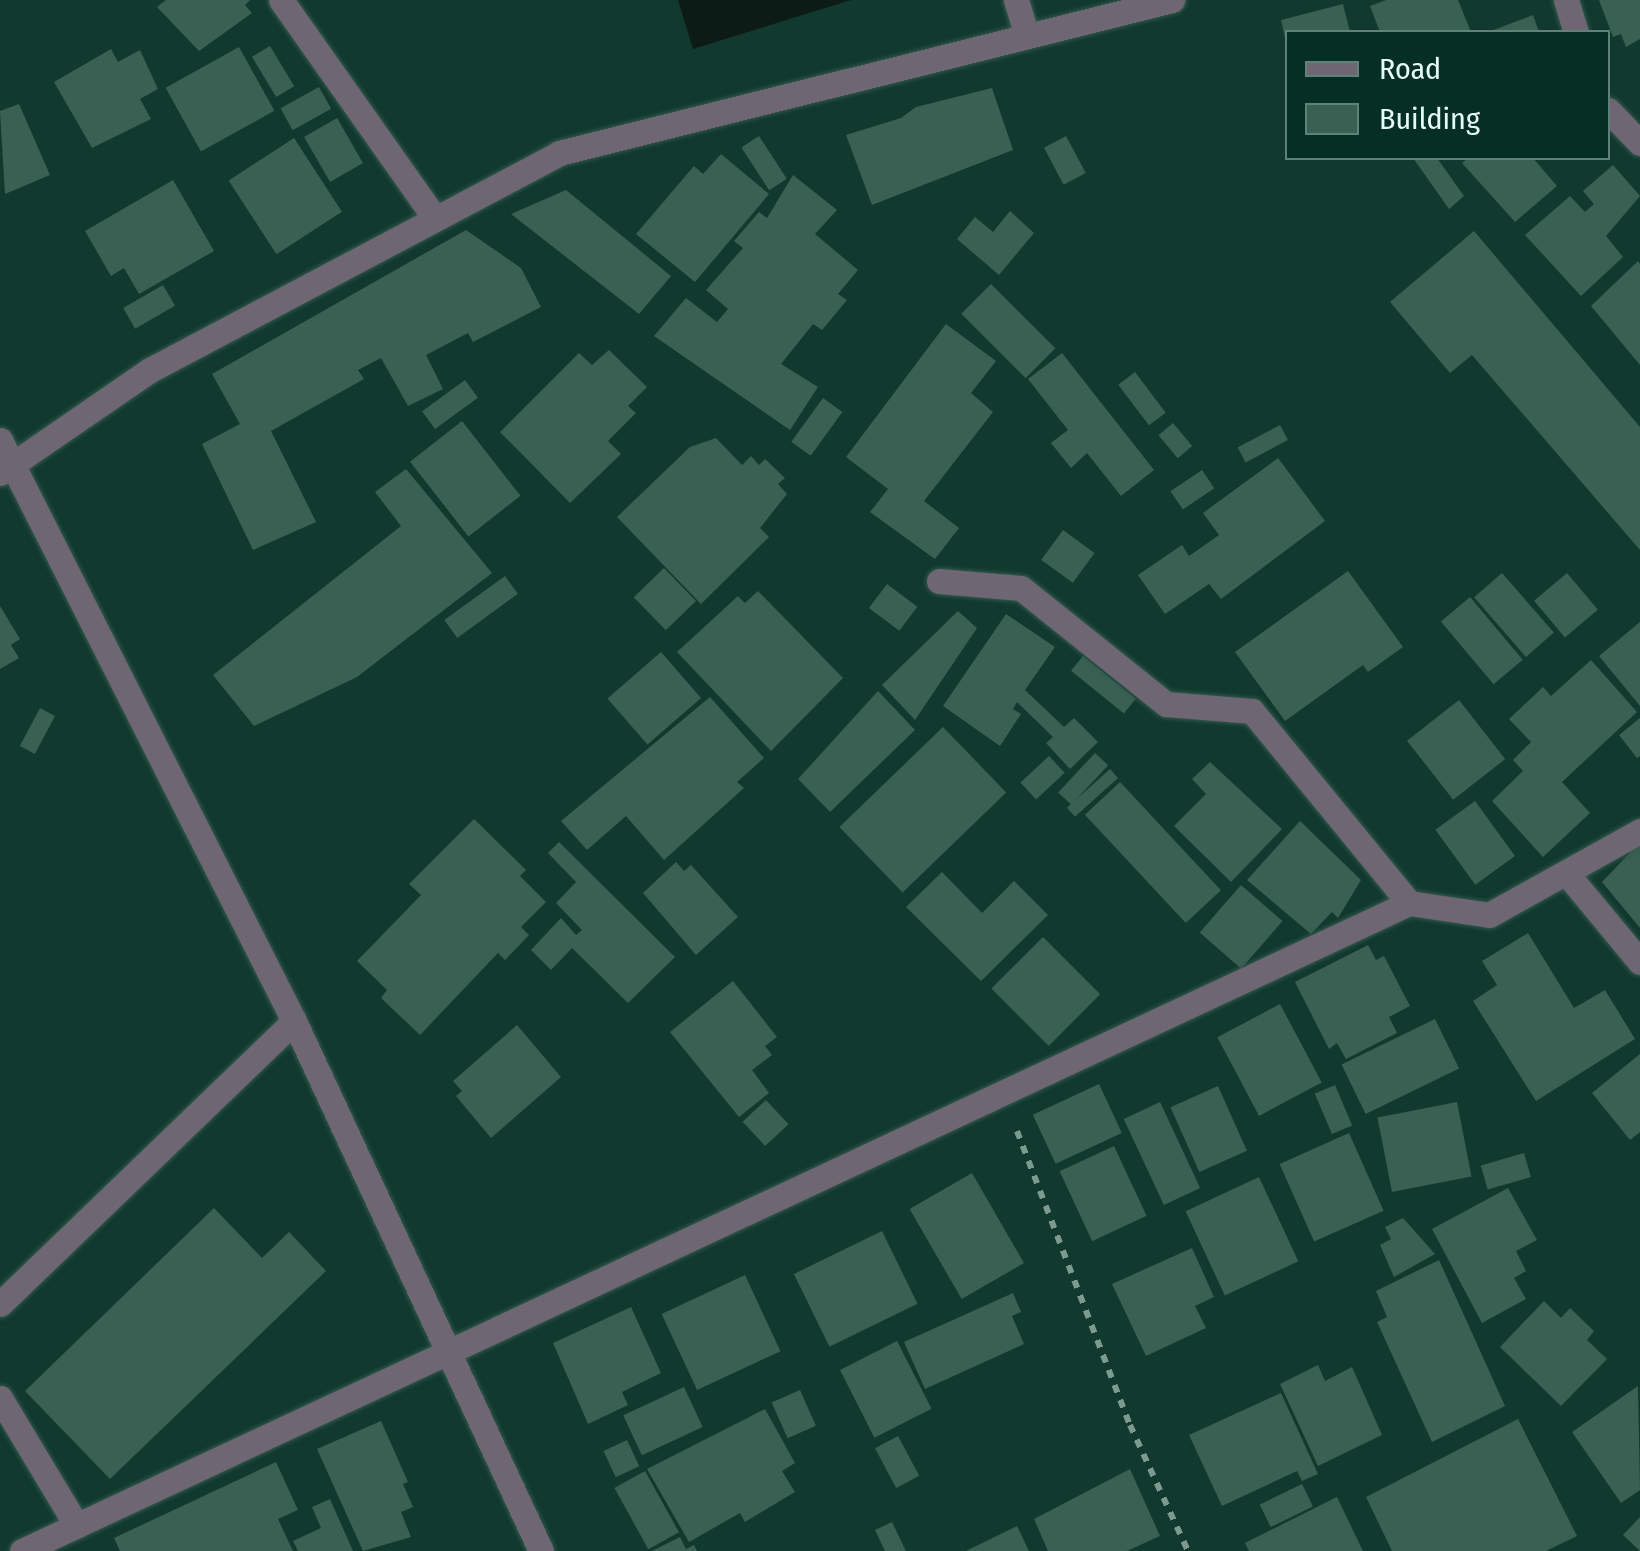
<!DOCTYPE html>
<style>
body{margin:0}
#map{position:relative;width:1640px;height:1551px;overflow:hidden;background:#11392d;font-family:"Fira Sans Condensed",sans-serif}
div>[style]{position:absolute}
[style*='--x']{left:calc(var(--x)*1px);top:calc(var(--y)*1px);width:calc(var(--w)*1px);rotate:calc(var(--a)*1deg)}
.water>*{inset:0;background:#0c1b16}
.building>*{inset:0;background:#396053;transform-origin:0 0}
.path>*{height:6px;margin-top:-3px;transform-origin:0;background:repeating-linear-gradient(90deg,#7c9a90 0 8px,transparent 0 16px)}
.roads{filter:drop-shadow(0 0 2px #33584d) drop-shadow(0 0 2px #33584d)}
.minor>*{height:25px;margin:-12.5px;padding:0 12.5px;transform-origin:12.5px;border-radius:12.5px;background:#6e6673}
span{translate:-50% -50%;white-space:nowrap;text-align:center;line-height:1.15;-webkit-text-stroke:8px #052f24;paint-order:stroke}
.legend{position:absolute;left:1285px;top:30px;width:325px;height:130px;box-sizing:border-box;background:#052f24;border:2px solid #5f8177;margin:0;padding:12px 18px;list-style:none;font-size:30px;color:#e6fbf3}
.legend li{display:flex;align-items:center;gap:20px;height:50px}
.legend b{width:50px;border:2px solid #5f8177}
</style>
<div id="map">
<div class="water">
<div style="clip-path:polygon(678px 0,851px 0,693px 49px)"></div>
</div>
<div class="building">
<div style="clip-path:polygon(166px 0,250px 0,245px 5px,252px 13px,199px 51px,157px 7px)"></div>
<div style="clip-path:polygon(1386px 0,1458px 0,1471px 32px,1380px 32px,1370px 6px)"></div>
<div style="clip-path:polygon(1599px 0,1640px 0,1640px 39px,1626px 47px,1621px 34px,1613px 37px)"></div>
<div style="clip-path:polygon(1343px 4px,1350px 32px,1288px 32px,1286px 42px,1281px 20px)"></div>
<div style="clip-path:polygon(1533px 15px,1539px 32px,1488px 32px)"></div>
<div style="left:270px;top:46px;width:47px;height:21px;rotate:59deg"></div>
<div style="left:239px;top:47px;width:73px;height:84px;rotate:61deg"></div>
<div style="clip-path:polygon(111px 49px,118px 62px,140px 50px,158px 89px,140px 99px,151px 119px,92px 148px,54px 82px)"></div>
<div style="left:319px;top:87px;width:25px;height:44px;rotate:61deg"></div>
<div style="clip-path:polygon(992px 88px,1013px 150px,872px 205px,846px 135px,901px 118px,916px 107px)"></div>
<div style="clip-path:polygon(19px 104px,50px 175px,5px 194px,0 111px)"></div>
<div style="left:337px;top:118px;width:52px;height:38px;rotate:60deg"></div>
<div style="left:759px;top:136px;width:51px;height:21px;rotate:57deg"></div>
<div style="left:1066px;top:136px;width:42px;height:25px;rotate:62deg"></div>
<div style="left:294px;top:138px;width:88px;height:78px;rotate:57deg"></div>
<div style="clip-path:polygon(721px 154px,769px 194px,695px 282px,636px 234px,694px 166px,703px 174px)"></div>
<div style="clip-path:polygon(1413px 158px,1437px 158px,1464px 196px,1449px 209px)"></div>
<div style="clip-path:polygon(1468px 158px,1533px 158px,1557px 186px,1515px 222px,1462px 163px)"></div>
<div style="clip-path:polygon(1613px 165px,1640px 196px,1606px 236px,1623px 257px,1581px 296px,1525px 235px,1570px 196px,1585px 212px,1594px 204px,1583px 191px)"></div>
<div style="clip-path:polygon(793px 175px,837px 210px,815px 234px,858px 270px,838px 294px,847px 300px,822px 330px,813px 324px,781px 364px,818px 387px,790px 430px,654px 336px,686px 298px,717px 322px,728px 309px,706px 290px,743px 248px,734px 241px,759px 212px,767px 218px)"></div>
<div style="clip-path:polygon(173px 180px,214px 251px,139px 294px,124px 268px,111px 276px,85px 231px)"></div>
<div style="clip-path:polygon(566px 190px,671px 276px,639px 314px,511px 214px)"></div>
<div style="clip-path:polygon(1010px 211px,1034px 233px,999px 275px,957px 239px,975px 217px,993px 232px)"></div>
<div style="clip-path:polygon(466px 230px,521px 268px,541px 307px,473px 342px,468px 333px,426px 355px,443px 389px,408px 406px,381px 358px,358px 370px,364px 379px,271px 431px,316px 522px,253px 550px,202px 444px,240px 424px,212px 374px)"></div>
<div style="clip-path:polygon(1474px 231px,1640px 427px,1640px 550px,1472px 355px,1450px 373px,1390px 302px)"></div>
<div style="clip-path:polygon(1638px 261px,1640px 264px,1640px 365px,1591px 306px)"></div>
<div style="left:991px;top:284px;width:91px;height:42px;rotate:45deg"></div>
<div style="left:163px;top:285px;width:24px;height:46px;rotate:60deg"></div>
<div style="clip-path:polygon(946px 324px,996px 361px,971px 393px,993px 412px,924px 501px,959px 528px,935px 559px,870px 512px,888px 489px,846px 457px)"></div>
<div style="clip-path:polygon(609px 350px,647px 387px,628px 406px,636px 413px,608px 441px,621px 454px,570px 503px,500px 432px,579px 353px,592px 365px)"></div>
<div style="clip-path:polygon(1062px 353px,1154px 470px,1121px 496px,1087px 453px,1071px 468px,1051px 443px,1068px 430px,1028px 379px)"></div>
<div style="left:1135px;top:372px;width:51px;height:21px;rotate:53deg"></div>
<div style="left:465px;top:380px;width:22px;height:53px;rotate:54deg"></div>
<div style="left:823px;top:398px;width:24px;height:54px;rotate:36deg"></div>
<div style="left:462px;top:421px;width:95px;height:66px;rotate:52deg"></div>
<div style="left:1173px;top:423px;width:30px;height:19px;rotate:50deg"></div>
<div style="left:1280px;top:425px;width:17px;height:48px;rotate:62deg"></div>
<div style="clip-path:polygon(716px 438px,742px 465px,751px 456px,759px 465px,765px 459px,785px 478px,778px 484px,787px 494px,760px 528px,769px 537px,701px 604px,617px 517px,690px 447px)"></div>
<div style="clip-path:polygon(1278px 458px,1325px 521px,1221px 599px,1209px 584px,1165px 614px,1138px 575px,1182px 545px,1189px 556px,1219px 535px,1203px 513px)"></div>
<div style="clip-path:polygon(406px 469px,492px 573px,357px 677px,254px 726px,213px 675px,401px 526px,375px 492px)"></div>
<div style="left:1202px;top:470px;width:22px;height:38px;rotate:56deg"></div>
<div style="left:1063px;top:530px;width:39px;height:37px;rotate:36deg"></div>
<div style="left:664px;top:568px;width:46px;height:42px;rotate:46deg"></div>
<div style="clip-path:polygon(1348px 571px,1403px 647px,1368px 672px,1363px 665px,1285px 721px,1235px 652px)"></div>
<div style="left:1502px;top:573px;width:79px;height:37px;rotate:49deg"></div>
<div style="left:1567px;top:573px;width:48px;height:43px;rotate:50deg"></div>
<div style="left:505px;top:576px;width:22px;height:75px;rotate:54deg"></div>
<div style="left:887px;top:584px;width:38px;height:30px;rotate:37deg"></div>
<div style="clip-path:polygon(758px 591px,843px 678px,771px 751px,677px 652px,738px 596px,745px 603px)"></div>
<div style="left:1470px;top:597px;width:82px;height:38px;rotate:50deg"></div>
<div style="clip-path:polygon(0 606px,20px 639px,11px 645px,19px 658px,0 669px)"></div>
<div style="clip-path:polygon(958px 611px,977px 628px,915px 720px,882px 685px)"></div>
<div style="clip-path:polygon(1006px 614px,1055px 647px,1025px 690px,1064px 727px,1074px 718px,1098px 742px,1070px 769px,1046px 743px,1053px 737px,1017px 702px,1013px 709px,1021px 714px,1000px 746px,943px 706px)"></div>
<div style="clip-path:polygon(1640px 622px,1640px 706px,1599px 656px)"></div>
<div style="left:661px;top:652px;width:61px;height:71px;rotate:49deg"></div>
<div style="left:1083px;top:656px;width:68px;height:19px;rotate:39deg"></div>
<div style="clip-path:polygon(1591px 660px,1637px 712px,1562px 782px,1590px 813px,1543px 857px,1492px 801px,1523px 771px,1513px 760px,1531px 742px,1509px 719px,1543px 687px,1551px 696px)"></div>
<div style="clip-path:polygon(878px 691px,915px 730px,830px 812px,798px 779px)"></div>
<div style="clip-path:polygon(710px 697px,764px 758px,737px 782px,744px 788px,664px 860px,626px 816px,587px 850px,561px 821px)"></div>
<div style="left:1459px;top:700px;width:75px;height:66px;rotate:52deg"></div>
<div style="left:40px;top:708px;width:17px;height:43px;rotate:28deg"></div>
<div style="clip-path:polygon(1640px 718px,1640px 756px,1637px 758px,1619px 735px)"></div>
<div style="left:943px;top:727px;width:91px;height:144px;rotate:46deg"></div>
<div style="left:1095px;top:753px;width:18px;height:54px;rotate:43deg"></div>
<div style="left:1049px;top:756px;width:23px;height:39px;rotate:47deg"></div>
<div style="clip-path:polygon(1210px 762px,1282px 829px,1231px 882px,1174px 826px,1206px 794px,1192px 779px)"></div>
<div style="left:1110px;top:769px;width:12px;height:58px;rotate:48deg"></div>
<div style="left:1120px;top:782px;width:148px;height:48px;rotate:47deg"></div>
<div style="left:1475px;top:801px;width:68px;height:49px;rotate:54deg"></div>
<div style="clip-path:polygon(474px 819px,526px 870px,520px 876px,546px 902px,521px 927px,529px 935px,505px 960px,498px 953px,420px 1035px,381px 998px,387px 990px,357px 961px,421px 895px,409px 884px)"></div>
<div style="clip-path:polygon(1300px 821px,1361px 880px,1338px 918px,1332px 912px,1311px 934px,1247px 880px)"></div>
<div style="clip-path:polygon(559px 842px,675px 957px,628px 1003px,572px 948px,551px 970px,531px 950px,561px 918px,576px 935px,582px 930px,556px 903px,576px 882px,548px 853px)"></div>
<div style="clip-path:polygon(1640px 842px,1640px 928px,1602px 882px)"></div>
<div style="clip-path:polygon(676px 862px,684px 871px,691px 865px,738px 917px,696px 955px,643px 893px)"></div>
<div style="clip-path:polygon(942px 872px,982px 913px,1014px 881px,1048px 915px,981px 981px,906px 907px)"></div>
<div style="left:1241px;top:885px;width:55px;height:63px;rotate:41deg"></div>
<div style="clip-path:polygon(1528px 933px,1574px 1008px,1605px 990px,1635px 1039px,1536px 1101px,1473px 1001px,1497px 985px,1482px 961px)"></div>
<div style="left:1043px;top:937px;width:81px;height:73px;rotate:45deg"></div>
<div style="clip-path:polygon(1368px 945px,1376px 960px,1384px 956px,1410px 1006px,1389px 1017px,1397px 1033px,1346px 1059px,1337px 1043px,1329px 1049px,1295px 982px)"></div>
<div style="clip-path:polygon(733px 981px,777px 1037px,765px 1046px,772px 1055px,752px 1070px,769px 1093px,739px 1117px,670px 1032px)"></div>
<div style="left:1280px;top:1004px;width:89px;height:71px;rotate:62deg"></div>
<div style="left:1435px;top:1019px;width:55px;height:104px;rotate:64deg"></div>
<div style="clip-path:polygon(517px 1025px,561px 1077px,491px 1138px,456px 1096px,462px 1091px,453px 1081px)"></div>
<div style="clip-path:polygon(1640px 1054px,1640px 1132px,1630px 1140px,1592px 1093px)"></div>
<div style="left:1099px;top:1084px;width:54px;height:73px;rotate:65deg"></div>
<div style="left:1335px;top:1085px;width:44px;height:22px;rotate:67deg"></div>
<div style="left:1218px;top:1086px;width:71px;height:52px;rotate:66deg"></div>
<div style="left:766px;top:1100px;width:33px;height:32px;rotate:47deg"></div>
<div style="left:1160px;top:1102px;width:95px;height:40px;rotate:65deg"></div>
<div style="left:1457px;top:1102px;width:76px;height:81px;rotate:79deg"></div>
<div style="left:1349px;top:1133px;width:85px;height:76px;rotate:66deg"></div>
<div style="left:1114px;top:1146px;width:77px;height:60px;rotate:65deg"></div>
<div style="left:1524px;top:1153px;width:25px;height:45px;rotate:74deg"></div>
<div style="left:972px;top:1173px;width:104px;height:72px;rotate:60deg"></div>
<div style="left:1259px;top:1177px;width:93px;height:81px;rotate:65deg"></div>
<div style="clip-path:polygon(1508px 1188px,1537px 1240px,1516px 1251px,1526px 1271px,1514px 1278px,1526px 1299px,1482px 1323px,1432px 1229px)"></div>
<div style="clip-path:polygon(214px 1208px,262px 1258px,289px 1232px,326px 1271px,110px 1479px,25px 1391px)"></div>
<div style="clip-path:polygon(1403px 1218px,1435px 1254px,1394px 1277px,1380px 1245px,1391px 1239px,1385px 1227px)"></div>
<div style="left:882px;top:1231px;width:81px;height:98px;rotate:64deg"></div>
<div style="clip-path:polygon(1192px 1248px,1214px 1297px,1195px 1306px,1206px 1328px,1146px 1356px,1112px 1284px)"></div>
<div style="clip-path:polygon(1439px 1260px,1505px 1406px,1432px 1442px,1377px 1322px,1387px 1317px,1376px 1291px)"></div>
<div style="left:745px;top:1275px;width:84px;height:92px;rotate:65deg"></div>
<div style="clip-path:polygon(1013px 1293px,1021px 1312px,1012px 1316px,1024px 1344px,925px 1389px,904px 1342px)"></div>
<div style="clip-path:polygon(1544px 1301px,1561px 1318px,1570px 1308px,1594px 1331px,1587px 1340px,1607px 1359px,1561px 1406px,1500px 1347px)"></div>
<div style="clip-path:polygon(631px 1307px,661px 1373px,622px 1392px,628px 1405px,588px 1424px,553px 1343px)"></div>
<div style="left:897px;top:1341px;width:76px;height:64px;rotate:63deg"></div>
<div style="clip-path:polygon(1318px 1365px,1325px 1381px,1352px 1367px,1382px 1435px,1318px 1466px,1280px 1384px)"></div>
<div style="clip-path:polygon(1638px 1386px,1640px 1490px,1621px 1503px,1572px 1432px)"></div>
<div style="left:684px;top:1387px;width:44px;height:67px;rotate:65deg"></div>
<div style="left:800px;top:1390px;width:39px;height:31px;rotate:66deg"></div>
<div style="clip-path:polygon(1281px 1393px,1318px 1474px,1302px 1481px,1297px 1471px,1222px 1506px,1189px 1435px)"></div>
<div style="clip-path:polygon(765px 1409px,795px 1463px,782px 1471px,795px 1492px,745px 1522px,740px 1513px,689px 1542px,647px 1469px)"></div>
<div style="clip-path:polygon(1518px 1419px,1577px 1536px,1546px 1551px,1392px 1551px,1366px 1497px)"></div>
<div style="clip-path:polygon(381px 1421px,408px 1482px,403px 1484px,413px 1507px,401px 1512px,411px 1537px,363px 1551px,317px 1449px)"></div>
<div style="left:898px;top:1436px;width:45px;height:26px;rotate:62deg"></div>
<div style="left:627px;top:1440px;width:29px;height:26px;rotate:65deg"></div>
<div style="clip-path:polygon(276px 1462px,298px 1510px,278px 1519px,293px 1551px,120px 1551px,114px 1538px)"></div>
<div style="clip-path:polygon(1130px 1469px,1160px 1536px,1127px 1551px,1048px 1551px,1034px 1519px)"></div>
<div style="left:645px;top:1471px;width:70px;height:35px;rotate:61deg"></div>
<div style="left:1302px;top:1484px;width:25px;height:47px;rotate:64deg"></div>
<div style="clip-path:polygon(1337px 1497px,1363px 1551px,1249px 1551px,1245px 1543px)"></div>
<div style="clip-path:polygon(330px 1499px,353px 1551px,298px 1551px,293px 1541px,321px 1528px,312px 1507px)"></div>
<div style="clip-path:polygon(1640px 1517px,1640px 1551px,1623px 1535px)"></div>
<div style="clip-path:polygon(892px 1522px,906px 1551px,885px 1551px,875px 1530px)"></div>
<div style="clip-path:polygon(1017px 1526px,1029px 1551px,966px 1551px)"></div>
<div style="clip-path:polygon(680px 1537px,686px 1549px,694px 1545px,697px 1551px,652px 1551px)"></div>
</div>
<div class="path">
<div style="--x:1017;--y:1131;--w:315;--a:69"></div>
<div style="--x:1130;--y:1425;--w:139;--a:65.3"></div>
</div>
<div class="roads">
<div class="minor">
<div style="--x:281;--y:0;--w:262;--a:54.8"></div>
<div style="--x:1016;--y:0;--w:34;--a:73"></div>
<div style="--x:1566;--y:0;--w:34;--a:73"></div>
<div style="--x:1608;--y:110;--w:46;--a:45.9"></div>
<div style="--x:0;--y:440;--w:651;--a:63.16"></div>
<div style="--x:294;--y:1021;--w:585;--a:65.01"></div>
<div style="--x:0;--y:473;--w:182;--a:-34.5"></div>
<div style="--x:150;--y:370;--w:463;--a:-27.9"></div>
<div style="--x:559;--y:153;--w:632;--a:-14.01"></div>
<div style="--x:939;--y:581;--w:82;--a:4.9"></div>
<div style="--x:1021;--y:588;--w:186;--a:38.7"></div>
<div style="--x:1166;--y:704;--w:86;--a:4.7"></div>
<div style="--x:1252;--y:711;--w:248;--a:50.7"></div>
<div style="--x:1568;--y:875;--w:113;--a:50.4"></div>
<div style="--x:0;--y:1304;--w:408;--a:-43.9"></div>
<div style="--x:0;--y:1398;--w:149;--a:59"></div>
<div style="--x:22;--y:1551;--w:1531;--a:-25.04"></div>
<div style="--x:1409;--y:903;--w:81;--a:8.5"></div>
<div style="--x:1489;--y:915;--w:173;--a:-29.1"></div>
</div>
</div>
<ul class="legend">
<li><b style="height:12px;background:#6e6673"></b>Road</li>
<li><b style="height:28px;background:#396053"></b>Building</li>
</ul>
</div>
